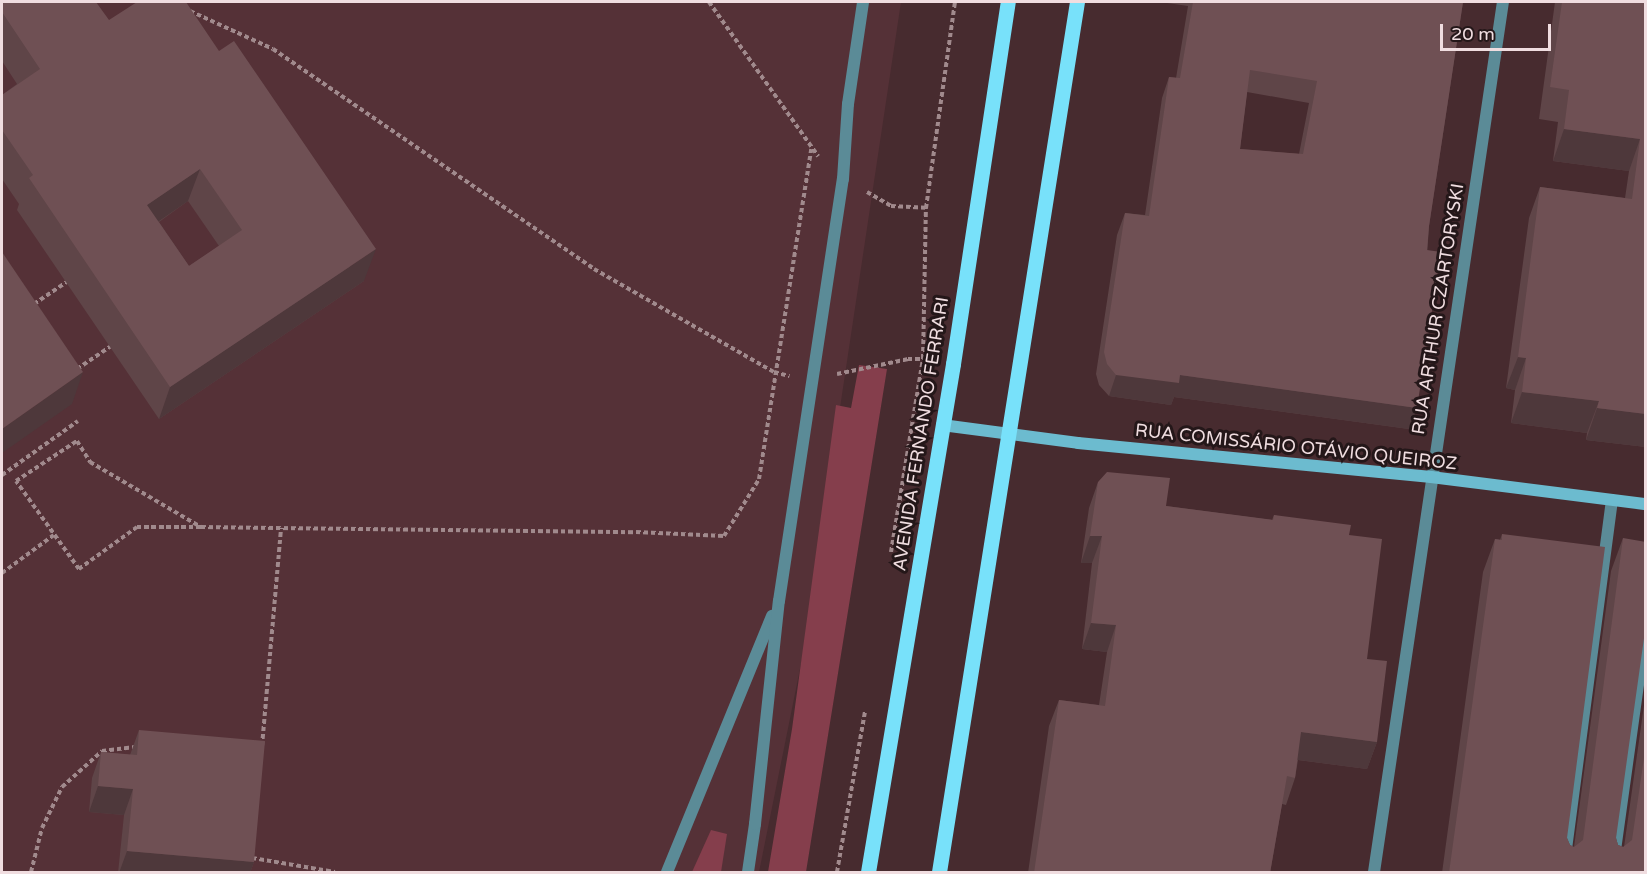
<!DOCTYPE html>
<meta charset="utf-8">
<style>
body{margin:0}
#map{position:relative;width:1647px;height:874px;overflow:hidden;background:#472b2f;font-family:"Varela Round",sans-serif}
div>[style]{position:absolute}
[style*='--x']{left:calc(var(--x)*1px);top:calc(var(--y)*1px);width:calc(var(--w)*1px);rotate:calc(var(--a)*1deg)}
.built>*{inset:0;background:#553137}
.green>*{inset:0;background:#853e4c}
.path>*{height:4px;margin-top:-2px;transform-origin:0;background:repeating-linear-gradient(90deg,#a18a8d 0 4.5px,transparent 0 7.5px)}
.street>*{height:12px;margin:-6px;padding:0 6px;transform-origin:6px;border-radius:6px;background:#5b8b97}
.secondary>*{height:12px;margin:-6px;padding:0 6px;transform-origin:6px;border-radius:6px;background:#6cbbcf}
.primary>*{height:15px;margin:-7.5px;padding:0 7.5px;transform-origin:7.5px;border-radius:7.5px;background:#78e1fa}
.wall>*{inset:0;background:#5f4548}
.shaded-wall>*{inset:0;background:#4e383b}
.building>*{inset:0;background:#6f5054}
span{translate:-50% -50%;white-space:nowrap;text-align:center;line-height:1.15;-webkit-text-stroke:6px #241719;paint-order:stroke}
.street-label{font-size:18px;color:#f0dde0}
.frame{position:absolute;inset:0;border:3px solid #f0dde0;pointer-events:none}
.scale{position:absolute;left:1440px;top:24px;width:111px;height:27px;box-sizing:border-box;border:3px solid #f0dde0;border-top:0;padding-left:8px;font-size:18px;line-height:21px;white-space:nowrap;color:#f0dde0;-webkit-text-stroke:4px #241719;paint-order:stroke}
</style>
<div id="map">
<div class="built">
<div style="clip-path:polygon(2px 2px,901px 2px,803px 654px,759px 872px,2px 872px)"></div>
</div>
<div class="green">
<div style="clip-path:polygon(859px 365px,887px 369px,806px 872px,768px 872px,792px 729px,836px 405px,851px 408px)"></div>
<div style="clip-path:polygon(711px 830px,727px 834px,721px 872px,692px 872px)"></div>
</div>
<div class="path">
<div style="--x:709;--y:2;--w:189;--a:54.7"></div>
<div style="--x:190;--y:11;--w:91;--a:24.6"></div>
<div style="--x:273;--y:49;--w:389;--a:34.4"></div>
<div style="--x:594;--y:269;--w:207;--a:29.8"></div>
<div style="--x:774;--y:372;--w:16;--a:15"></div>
<div style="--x:867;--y:192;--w:28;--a:30"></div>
<div style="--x:891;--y:206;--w:35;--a:3"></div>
<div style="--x:34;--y:304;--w:40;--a:-34"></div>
<div style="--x:77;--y:369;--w:40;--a:-34"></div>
<div style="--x:837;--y:374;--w:73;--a:-11.9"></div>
<div style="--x:908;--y:359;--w:19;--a:0"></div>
<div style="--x:77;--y:441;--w:25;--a:58"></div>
<div style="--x:90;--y:462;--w:129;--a:30.4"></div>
<div style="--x:201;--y:527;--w:64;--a:180"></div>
<div style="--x:137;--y:527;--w:72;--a:144.1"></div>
<div style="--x:79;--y:569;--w:108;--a:-125.6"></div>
<div style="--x:16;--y:481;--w:73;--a:-33.3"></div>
<div style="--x:2;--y:475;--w:93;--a:-35.4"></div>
<div style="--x:201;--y:527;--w:435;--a:0.7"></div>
<div style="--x:636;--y:532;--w:88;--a:2.6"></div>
<div style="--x:724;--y:536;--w:67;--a:-58.4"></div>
<div style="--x:759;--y:479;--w:334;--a:-81"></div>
<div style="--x:891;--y:552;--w:196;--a:-80.6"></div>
<div style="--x:923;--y:359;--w:151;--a:-88.9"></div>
<div style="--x:926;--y:208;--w:208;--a:-82"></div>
<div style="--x:2;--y:573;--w:64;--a:-36.2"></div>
<div style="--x:262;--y:746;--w:219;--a:-85"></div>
<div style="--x:252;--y:858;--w:84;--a:9.6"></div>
<div style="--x:31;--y:872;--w:45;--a:-76"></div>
<div style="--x:42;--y:828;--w:46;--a:-64"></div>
<div style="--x:62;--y:787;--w:54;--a:-42"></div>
<div style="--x:102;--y:751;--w:33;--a:-7"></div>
<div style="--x:837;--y:872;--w:163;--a:-80.1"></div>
</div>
<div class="street">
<div style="--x:667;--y:872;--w:277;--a:-67.7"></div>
<div style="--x:748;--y:872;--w:49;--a:-81.7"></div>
<div style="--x:755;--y:824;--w:224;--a:-83.9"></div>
<div style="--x:779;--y:601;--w:427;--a:-81.4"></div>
<div style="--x:843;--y:179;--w:75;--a:-86.2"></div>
<div style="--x:848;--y:104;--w:103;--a:-81.6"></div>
<div style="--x:1374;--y:872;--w:880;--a:-81.57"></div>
<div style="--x:1563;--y:872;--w:375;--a:-82.5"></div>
<div style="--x:1612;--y:872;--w:247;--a:-82.1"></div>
</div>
<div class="secondary">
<div style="--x:942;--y:425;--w:137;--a:7.5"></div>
<div style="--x:1078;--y:443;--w:355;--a:5.5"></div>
<div style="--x:1431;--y:477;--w:217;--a:7.2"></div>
</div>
<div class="primary">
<div style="--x:868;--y:872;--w:515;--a:-80.5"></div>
<div style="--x:953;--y:364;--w:366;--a:-81.4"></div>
<div style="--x:939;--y:872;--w:881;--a:-80.99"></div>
</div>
<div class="wall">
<div style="clip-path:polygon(evenodd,1160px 2px,1463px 2px,1429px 226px,1417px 408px,1409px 429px,1174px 397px,1171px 405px,1109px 396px,1099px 385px,1096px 374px,1117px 235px,1125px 213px,1145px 215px,1162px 98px,1169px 77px,1176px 78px,1188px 6px,1160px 2px,1247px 92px,1309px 103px,1299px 154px,1240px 149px,1247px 92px)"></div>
<div style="clip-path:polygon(1555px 2px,1646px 2px,1646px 447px,1586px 440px,1587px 433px,1511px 423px,1515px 390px,1506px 388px,1529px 218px,1540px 187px,1625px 198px,1629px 171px,1553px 161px,1558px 122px,1539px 119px)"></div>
<div style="clip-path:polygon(evenodd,2px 3px,109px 20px,364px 281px,159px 419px,17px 210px,19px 204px,2px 179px,2px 95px,17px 84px,2px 61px,2px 3px,188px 201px,219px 246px,189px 266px,159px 222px,188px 201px)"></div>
<div style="clip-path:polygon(1098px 482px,1166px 506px,1272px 520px,1274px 515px,1349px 535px,1367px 659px,1377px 742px,1367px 769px,1298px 760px,1295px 778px,1286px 805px,1282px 804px,1270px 873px,1028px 873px,1049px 726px,1059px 700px,1099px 705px,1107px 652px,1082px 649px,1092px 563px,1081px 563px,1089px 508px)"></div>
<div style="clip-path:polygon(1502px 534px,1567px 838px,1570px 845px,1574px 847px,1611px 571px,1623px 538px,1616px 838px,1618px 845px,1624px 847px,1646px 691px,1646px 873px,1442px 873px,1483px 572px,1495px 539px,1500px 540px)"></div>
<div style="clip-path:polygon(139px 730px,254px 862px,250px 873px,118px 873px,124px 815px,89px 812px,92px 778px,101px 752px,130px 755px)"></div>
</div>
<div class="shaded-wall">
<div style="clip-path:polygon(1564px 129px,1640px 139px,1629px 171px,1553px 161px)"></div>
<div style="clip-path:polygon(200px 169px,188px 201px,136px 237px,147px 205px)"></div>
<div style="clip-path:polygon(376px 249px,364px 281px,159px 419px,170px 387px)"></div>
<div style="clip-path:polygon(1518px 357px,1526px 358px,1515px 390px,1506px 388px)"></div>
<div style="clip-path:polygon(83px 372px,72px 404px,2px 453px,2px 429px)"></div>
<div style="clip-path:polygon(1116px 375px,1180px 375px,1417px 408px,1409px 429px,1174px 397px,1171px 405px,1109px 396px)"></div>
<div style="clip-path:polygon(1522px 392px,1599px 401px,1587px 433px,1511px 423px)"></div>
<div style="clip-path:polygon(1597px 408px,1646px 414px,1646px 447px,1586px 440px)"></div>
<div style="clip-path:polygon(1090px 536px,1102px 536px,1092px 563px,1081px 563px)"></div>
<div style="clip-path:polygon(1091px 623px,1116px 625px,1107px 652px,1082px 649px)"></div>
<div style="clip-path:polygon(1301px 732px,1377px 742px,1367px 769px,1291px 759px)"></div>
<div style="clip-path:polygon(98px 786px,133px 789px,124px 815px,89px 812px)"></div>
<div style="clip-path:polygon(127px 851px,254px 862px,250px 873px,119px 873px)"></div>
</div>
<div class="building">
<div style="clip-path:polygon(evenodd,4px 2px,96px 2px,109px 20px,137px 2px,186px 2px,219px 51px,234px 41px,376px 249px,170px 387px,29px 178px,33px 175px,2px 130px,2px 95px,40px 69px,2px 12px,2px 3px,4px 2px,200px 169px,242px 230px,189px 266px,147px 205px,200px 169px)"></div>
<div style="clip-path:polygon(evenodd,1193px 2px,1463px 2px,1429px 226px,1427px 250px,1441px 252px,1417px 408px,1180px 375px,1179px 383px,1116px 375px,1107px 364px,1104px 352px,1125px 213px,1149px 216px,1169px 77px,1180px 78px,1193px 2px,1250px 70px,1317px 81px,1303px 154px,1240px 149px,1250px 70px)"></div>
<div style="clip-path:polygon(1562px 2px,1646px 2px,1646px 414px,1597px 408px,1599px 401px,1522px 392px,1526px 358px,1518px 357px,1540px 187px,1632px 199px,1640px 139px,1564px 129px,1569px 90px,1550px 87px)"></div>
<div style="clip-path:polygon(2px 252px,83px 372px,2px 429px)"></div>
<div style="clip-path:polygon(1107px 472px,1170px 478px,1166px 506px,1273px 520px,1274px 515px,1351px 525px,1349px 535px,1382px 539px,1367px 659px,1387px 661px,1377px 742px,1301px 732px,1295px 778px,1287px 776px,1270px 873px,1034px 873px,1059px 700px,1105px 706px,1116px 625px,1091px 623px,1102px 536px,1090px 536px,1098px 482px)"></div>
<div style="clip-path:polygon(1502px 534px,1605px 547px,1567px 838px,1570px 845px,1574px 847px,1583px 840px,1623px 538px,1646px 542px,1646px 624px,1616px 838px,1618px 845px,1623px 847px,1632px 840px,1646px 744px,1646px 873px,1449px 873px,1495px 539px,1502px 540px)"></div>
<div style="clip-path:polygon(139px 730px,265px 741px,254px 862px,127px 851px,133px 789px,98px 786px,101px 752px,137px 755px)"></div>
</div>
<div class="street-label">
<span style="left:1438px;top:309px;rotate:-81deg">RUA ARTHUR CZARTORYSKI</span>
<span style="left:921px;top:434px;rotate:-81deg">AVENIDA FERNANDO FERRARI</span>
<span style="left:1296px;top:447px;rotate:6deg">RUA COMISSÁRIO OTÁVIO QUEIROZ</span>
</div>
<div class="frame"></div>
<div class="scale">20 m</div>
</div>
